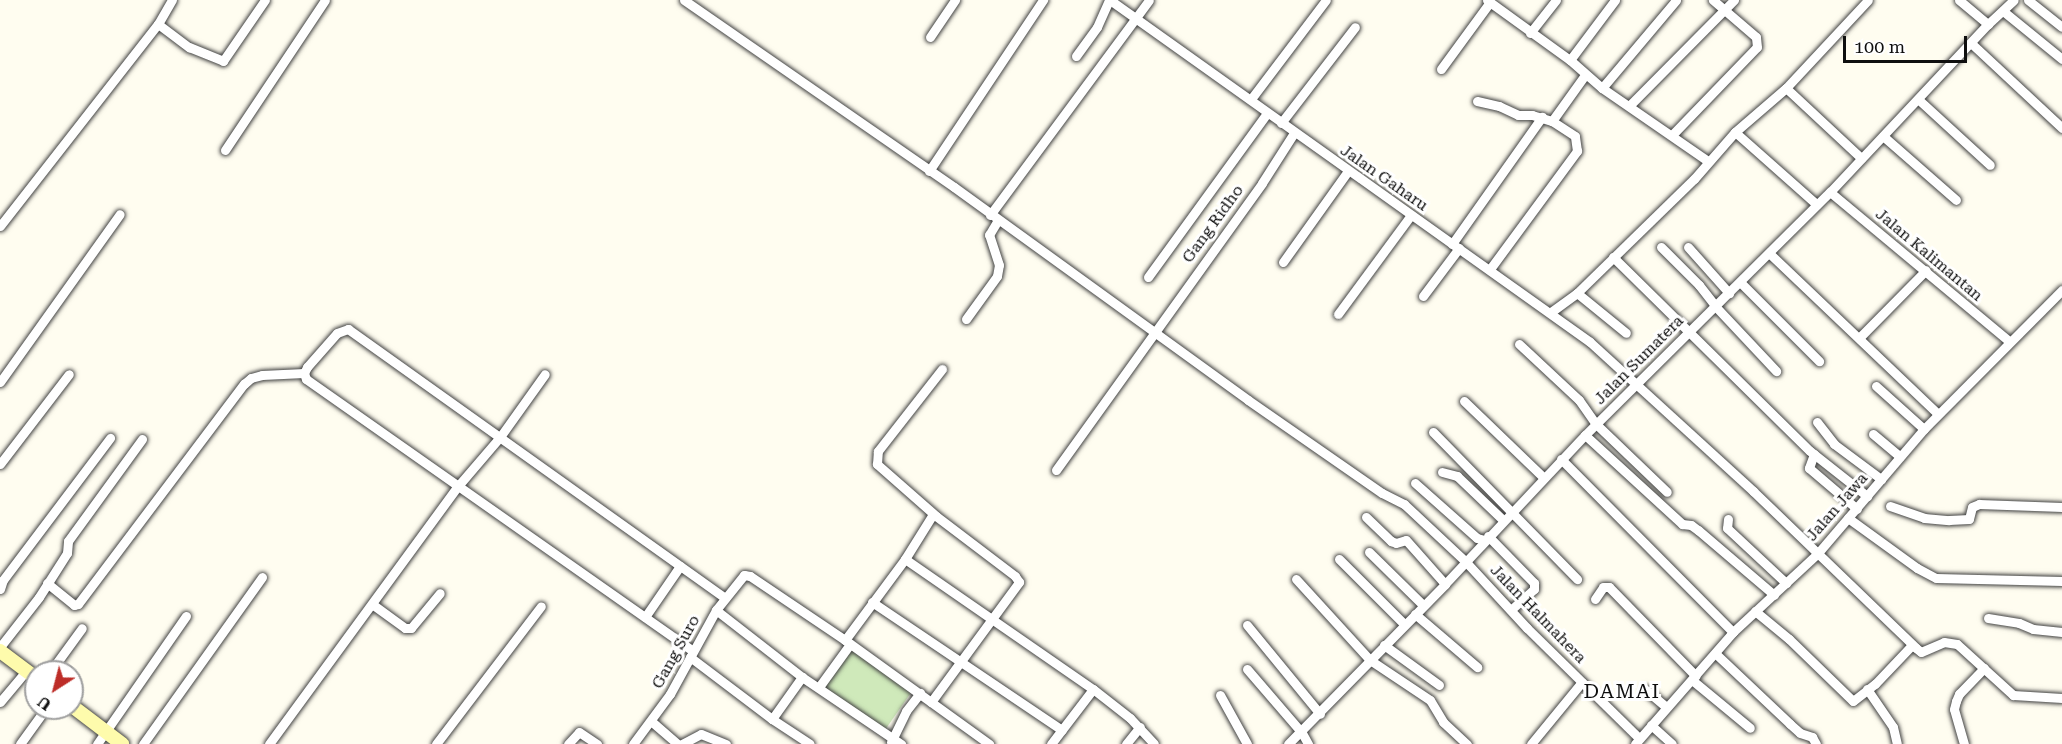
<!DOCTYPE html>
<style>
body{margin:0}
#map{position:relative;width:2062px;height:744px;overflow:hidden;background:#fffdf0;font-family:"Roboto Serif",serif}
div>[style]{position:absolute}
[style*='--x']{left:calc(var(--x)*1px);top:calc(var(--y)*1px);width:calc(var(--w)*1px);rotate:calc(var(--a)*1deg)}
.green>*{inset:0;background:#cfe9ba;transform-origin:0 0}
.roads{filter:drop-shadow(0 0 2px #424242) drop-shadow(0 0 2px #424242)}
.street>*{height:9px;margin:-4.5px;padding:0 4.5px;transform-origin:4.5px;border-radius:4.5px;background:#fff}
.secondary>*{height:14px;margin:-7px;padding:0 7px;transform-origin:7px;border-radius:7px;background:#fefbac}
span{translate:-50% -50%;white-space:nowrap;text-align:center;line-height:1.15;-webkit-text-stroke:6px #fff;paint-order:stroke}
.street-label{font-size:16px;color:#0f0f0f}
.quarter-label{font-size:20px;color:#0f0f0f;letter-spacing:1.5px}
.north{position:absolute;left:24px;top:660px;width:60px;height:60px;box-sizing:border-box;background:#fff;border:2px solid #9f9f9f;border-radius:50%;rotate:216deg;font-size:16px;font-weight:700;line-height:24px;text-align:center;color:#0f0f0f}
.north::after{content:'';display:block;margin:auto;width:21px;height:27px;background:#bd2d28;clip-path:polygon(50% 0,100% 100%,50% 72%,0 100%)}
.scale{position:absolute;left:1843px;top:36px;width:124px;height:27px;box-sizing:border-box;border:3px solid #0f0f0f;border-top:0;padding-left:8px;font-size:18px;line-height:21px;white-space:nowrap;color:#0f0f0f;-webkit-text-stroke:4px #fff;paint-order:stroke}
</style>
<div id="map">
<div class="green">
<div style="left:851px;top:646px;width:76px;height:49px;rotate:35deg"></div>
</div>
<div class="roads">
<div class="street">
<div style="--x:684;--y:0;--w:328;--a:34.7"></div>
<div style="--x:954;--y:187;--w:363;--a:35.9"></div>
<div style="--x:1248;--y:400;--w:163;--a:34.8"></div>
<div style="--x:1382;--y:493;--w:25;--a:27"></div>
<div style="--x:1404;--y:504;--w:85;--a:43.1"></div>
<div style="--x:1466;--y:562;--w:90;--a:47.3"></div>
<div style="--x:1527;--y:628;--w:157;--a:44.5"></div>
<div style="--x:1110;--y:0;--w:589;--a:35.47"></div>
<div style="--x:1590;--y:342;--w:221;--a:42.4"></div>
<div style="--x:1753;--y:491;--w:226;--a:43.9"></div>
<div style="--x:1916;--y:648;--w:6;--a:39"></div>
<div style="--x:1921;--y:652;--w:25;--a:-23"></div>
<div style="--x:1944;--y:642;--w:13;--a:9"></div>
<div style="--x:1957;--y:644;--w:76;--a:42.3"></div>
<div style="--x:2013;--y:695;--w:49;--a:3.5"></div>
<div style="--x:1487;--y:0;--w:102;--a:35.9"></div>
<div style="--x:1570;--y:60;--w:43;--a:41.2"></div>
<div style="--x:1602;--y:88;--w:129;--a:34.6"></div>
<div style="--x:1959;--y:0;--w:38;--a:40"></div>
<div style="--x:2028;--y:0;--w:43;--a:38.5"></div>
<div style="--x:2003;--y:11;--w:76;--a:39.1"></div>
<div style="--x:158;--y:24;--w:39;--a:37"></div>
<div style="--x:189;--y:47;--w:37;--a:22"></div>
<div style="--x:223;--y:61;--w:74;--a:-55.5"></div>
<div style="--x:1530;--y:33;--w:42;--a:-51.8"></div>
<div style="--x:930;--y:37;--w:45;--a:-56"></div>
<div style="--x:1972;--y:44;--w:123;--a:43"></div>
<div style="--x:1076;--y:56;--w:36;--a:-54"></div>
<div style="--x:1097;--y:27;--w:30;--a:-66"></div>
<div style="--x:1570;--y:60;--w:75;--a:-53.1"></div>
<div style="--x:1441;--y:69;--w:83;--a:-53.8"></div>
<div style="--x:1602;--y:88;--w:115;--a:-49.9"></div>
<div style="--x:1786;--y:88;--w:103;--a:43"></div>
<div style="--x:1251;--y:99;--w:124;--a:-52.9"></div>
<div style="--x:1919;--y:100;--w:96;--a:42.5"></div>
<div style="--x:1477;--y:101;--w:23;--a:13"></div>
<div style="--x:1499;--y:106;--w:21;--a:25"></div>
<div style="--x:1518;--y:115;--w:14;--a:0"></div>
<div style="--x:1532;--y:115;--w:21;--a:17"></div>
<div style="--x:1552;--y:121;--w:57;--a:-54.3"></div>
<div style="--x:1630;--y:105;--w:148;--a:-45.3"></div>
<div style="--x:1281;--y:123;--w:121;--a:-52.4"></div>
<div style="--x:1735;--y:132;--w:67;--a:-40.8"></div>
<div style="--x:1786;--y:88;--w:120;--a:-47"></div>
<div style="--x:1672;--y:135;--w:122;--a:-46"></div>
<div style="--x:1757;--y:47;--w:10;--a:-96"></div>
<div style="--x:1756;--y:37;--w:57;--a:-139.3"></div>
<div style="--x:1883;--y:136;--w:97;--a:41.2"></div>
<div style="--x:225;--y:150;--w:180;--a:-56.3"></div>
<div style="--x:929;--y:171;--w:206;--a:-56.3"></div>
<div style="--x:1830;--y:192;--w:233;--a:39.8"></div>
<div style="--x:990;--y:215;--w:267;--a:-53.5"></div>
<div style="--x:0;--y:226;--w:256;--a:-52"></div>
<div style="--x:158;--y:24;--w:28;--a:-60"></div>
<div style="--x:1452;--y:244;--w:156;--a:-54.7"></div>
<div style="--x:1661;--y:247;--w:54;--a:45"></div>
<div style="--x:1699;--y:285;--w:28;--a:52"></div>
<div style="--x:1716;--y:307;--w:88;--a:46.8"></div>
<div style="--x:1688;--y:247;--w:62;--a:48.3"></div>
<div style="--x:1769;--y:253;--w:233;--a:43.6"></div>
<div style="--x:1613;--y:257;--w:276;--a:44.6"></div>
<div style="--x:1810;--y:451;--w:73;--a:38.3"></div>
<div style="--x:1283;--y:262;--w:112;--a:-54.5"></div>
<div style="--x:1490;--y:269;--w:147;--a:-53.6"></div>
<div style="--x:1577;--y:151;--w:15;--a:-98"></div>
<div style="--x:1575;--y:136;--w:27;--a:-147"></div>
<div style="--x:1148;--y:277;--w:203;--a:-54"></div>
<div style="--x:1740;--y:282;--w:112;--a:45"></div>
<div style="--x:1577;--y:293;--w:63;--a:39.2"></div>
<div style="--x:1423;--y:296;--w:60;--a:-53.1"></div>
<div style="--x:1551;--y:312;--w:32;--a:-36"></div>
<div style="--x:1577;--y:293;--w:163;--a:-44.3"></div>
<div style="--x:1694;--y:179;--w:62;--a:-48.9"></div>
<div style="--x:1735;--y:132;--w:108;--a:41.6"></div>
<div style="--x:1338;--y:314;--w:123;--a:-53.6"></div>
<div style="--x:966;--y:319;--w:53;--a:-54.2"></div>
<div style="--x:997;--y:276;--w:11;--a:-80"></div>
<div style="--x:999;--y:265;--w:32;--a:-108"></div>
<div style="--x:989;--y:235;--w:17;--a:-59"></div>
<div style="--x:1859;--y:338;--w:95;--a:-45.4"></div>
<div style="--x:1519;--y:344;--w:82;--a:43"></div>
<div style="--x:1579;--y:400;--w:29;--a:55"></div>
<div style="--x:1596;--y:424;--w:98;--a:43.8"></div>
<div style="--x:0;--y:382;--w:206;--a:-54.5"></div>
<div style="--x:1876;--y:386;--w:64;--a:41.9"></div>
<div style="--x:1464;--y:401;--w:111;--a:43.9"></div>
<div style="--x:1817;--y:422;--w:28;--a:52"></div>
<div style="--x:1834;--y:444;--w:59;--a:36.7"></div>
<div style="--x:1433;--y:432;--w:206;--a:45.6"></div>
<div style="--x:1873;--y:434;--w:35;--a:40"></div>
<div style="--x:1585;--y:435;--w:132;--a:42.5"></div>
<div style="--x:1682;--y:524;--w:9;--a:6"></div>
<div style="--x:1691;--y:525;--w:9;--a:36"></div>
<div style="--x:1698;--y:530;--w:100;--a:40.5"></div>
<div style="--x:1814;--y:454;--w:15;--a:110"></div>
<div style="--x:1809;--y:468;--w:63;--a:40.5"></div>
<div style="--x:1561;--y:459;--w:244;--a:45.2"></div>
<div style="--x:0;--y:464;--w:113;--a:-52.5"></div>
<div style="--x:1056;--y:470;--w:353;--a:-54.3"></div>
<div style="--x:1262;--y:183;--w:59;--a:-57.4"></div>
<div style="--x:1442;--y:472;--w:16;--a:15"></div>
<div style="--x:1457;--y:476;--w:64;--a:43.7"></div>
<div style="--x:1415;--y:483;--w:83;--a:41.6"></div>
<div style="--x:1477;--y:538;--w:7;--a:16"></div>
<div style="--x:1890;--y:506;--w:36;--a:19"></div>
<div style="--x:1924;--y:518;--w:25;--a:5"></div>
<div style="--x:1949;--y:520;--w:20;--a:-3"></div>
<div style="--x:1969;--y:519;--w:12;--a:-76"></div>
<div style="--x:1972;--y:507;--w:8;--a:-23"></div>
<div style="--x:1979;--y:504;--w:83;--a:2.1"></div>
<div style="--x:1366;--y:517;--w:35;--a:44"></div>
<div style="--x:1391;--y:541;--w:5;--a:22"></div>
<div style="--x:1396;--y:543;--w:10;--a:-17"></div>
<div style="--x:1406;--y:540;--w:59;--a:48.4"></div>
<div style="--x:1848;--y:518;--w:85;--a:35.9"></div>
<div style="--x:1917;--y:568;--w:21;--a:28"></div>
<div style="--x:1936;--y:578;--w:126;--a:1.4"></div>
<div style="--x:1728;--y:519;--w:9;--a:96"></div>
<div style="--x:1727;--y:528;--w:81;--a:43"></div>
<div style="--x:1488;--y:536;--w:66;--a:45.6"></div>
<div style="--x:1534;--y:583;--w:6;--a:90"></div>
<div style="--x:1534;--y:589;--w:31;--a:138"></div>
<div style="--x:1369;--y:552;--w:76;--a:44.5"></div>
<div style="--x:905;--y:559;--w:229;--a:34.7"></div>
<div style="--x:1093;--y:689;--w:47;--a:38.1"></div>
<div style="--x:1130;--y:718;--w:35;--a:47"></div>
<div style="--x:1339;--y:559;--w:92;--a:45"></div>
<div style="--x:1296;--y:579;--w:110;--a:47.6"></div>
<div style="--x:1370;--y:660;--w:72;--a:33.7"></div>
<div style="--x:1430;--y:700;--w:26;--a:59"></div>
<div style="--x:1443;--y:722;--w:33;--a:43"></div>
<div style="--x:47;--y:583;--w:35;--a:39"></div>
<div style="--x:74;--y:605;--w:4;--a:-14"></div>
<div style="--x:78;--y:604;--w:276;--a:-53"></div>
<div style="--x:244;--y:384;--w:9;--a:-41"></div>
<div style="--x:251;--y:378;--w:11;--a:-15"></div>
<div style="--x:262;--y:375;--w:42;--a:-2.7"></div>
<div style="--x:0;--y:589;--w:9;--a:-72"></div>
<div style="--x:3;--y:580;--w:178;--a:-53"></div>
<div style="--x:1595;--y:599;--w:14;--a:-56"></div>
<div style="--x:1603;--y:587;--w:6;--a:0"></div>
<div style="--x:1609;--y:587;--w:124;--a:45.7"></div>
<div style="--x:872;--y:602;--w:229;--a:34"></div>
<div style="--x:372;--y:604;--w:41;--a:36"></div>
<div style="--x:405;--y:628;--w:6;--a:0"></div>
<div style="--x:411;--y:628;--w:45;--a:-50.4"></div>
<div style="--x:716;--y:610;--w:109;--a:37.9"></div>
<div style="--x:802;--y:677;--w:120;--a:34.1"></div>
<div style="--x:1755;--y:611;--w:44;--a:39.5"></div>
<div style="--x:1789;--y:639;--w:89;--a:44.1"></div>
<div style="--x:1853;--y:701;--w:28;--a:-38"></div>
<div style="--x:1875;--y:684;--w:54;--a:-46.5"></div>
<div style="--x:1415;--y:614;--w:82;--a:40.5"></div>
<div style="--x:645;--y:617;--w:62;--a:-55.5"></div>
<div style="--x:1988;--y:618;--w:31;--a:9"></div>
<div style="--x:2019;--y:623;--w:15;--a:23"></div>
<div style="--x:2033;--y:629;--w:29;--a:6"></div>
<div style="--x:1247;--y:625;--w:115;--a:50.6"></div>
<div style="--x:845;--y:640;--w:101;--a:-53.5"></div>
<div style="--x:905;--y:559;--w:53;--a:-58.1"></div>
<div style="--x:1384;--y:645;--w:68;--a:36"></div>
<div style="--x:0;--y:647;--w:63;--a:-52"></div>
<div style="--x:39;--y:597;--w:52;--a:-57.5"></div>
<div style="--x:67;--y:553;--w:12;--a:-85"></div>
<div style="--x:68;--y:541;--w:126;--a:-54"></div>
<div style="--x:693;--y:651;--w:473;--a:-144.9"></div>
<div style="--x:306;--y:379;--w:6;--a:-108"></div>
<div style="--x:304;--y:373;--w:7;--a:-63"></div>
<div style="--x:307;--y:367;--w:45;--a:-48.6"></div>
<div style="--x:337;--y:333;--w:12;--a:-20"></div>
<div style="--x:348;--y:329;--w:463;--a:35.5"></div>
<div style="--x:1716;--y:654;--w:102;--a:43.4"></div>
<div style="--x:1790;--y:724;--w:13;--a:42"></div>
<div style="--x:1800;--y:733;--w:13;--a:18"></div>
<div style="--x:1812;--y:737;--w:8;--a:60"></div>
<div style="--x:690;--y:657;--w:103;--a:37.1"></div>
<div style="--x:772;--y:719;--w:45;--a:33.3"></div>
<div style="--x:1247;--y:669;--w:84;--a:49.3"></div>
<div style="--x:1302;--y:733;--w:13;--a:61"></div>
<div style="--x:50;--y:672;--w:54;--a:-54"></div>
<div style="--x:1692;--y:680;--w:75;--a:39.6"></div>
<div style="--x:819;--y:687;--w:53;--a:-54.2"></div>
<div style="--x:1867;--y:689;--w:46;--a:55.6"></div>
<div style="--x:1893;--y:727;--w:17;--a:77"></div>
<div style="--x:1646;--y:690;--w:26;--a:40"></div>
<div style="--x:1220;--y:695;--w:56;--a:61.1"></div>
<div style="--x:0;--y:702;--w:40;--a:-50"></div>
<div style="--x:931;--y:702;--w:149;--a:-53.7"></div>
<div style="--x:1019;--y:582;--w:7;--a:-124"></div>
<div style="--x:1015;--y:576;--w:99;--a:-142.8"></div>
<div style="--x:936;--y:516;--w:79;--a:-138.6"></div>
<div style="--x:877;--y:464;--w:13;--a:-86"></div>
<div style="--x:878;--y:451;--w:104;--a:-52"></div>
<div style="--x:772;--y:719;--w:52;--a:-54.5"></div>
<div style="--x:651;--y:721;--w:35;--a:41"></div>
<div style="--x:1651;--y:725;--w:28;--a:42"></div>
<div style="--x:891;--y:742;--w:34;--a:-64"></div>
<div style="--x:906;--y:711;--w:23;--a:-52"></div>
<div style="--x:20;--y:744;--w:44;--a:-54.2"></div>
<div style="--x:97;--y:744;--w:156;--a:-55.2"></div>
<div style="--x:143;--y:744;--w:205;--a:-54.5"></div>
<div style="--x:269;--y:744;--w:320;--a:-53.8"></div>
<div style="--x:458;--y:486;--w:65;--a:-49.4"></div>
<div style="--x:500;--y:437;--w:77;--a:-54.5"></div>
<div style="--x:436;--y:744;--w:173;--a:-52.7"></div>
<div style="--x:568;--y:744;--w:16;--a:-47"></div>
<div style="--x:579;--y:732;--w:22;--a:34"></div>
<div style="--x:633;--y:744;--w:62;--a:-53.5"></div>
<div style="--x:670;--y:694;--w:96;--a:-61.3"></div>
<div style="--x:716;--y:610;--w:45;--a:-51.3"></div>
<div style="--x:744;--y:575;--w:6;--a:9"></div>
<div style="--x:750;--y:576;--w:115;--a:34"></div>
<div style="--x:845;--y:640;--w:178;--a:35.8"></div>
<div style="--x:682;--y:744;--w:21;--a:-28"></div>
<div style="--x:701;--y:734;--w:27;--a:22"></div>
<div style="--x:1051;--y:744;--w:69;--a:-52.6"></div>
<div style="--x:1126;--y:744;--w:22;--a:-51"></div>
<div style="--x:1288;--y:744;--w:224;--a:-45.5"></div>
<div style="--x:1445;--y:584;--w:204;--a:-46.8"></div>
<div style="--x:1585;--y:435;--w:345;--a:-44.8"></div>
<div style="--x:1830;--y:192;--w:231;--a:-46.8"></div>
<div style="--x:1988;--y:24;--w:35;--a:-43"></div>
<div style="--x:1531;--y:744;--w:80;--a:-50.6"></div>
<div style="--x:1635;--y:744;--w:149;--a:-48.8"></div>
<div style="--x:1733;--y:632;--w:116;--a:-42.9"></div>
<div style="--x:1818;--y:553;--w:163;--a:-49.5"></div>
<div style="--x:1924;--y:429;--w:196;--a:-45.2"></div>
<div style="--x:1964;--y:744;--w:36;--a:-106"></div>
<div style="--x:1954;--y:709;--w:8;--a:-76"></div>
<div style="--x:1956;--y:701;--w:8;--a:-67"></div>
<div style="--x:1959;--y:694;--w:36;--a:-46"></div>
</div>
<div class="secondary">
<div style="--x:0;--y:651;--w:45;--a:36.9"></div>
<div style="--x:72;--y:706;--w:63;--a:37.2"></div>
</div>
</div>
<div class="street-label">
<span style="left:1384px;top:178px;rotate:35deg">Jalan Gaharu</span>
<span style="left:1213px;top:224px;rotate:-54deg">Gang Ridho</span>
<span style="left:1929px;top:255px;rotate:40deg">Jalan Kalimantan</span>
<span style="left:1639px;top:360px;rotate:-45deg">Jalan Sumatera</span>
<span style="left:1837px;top:507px;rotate:-49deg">Jalan Jawa</span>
<span style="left:1538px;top:614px;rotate:46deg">Jalan Halmahera</span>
<span style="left:676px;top:652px;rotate:-61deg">Gang Suro</span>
</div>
<div class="quarter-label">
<span style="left:1622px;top:691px">DAMAI</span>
</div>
<div class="north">U</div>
<div class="scale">100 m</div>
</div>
